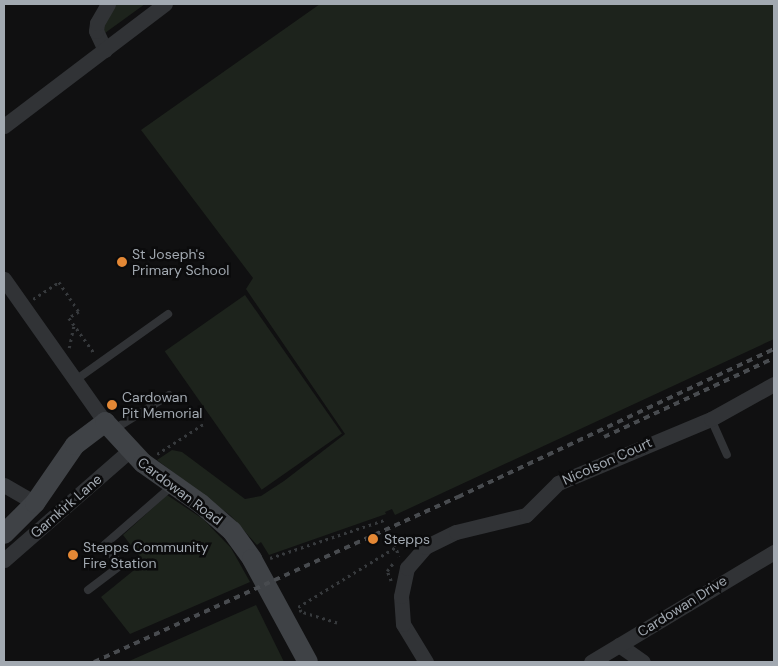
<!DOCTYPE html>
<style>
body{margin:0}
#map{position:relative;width:778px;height:666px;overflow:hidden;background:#101011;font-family:"DM Sans",sans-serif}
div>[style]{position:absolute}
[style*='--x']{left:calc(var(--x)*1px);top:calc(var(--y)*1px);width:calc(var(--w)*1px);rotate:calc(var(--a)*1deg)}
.green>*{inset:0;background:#1d231c;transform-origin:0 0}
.path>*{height:2.5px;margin-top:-1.25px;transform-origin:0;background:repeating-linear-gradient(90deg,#373a3d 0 2.5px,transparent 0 6.5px)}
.lane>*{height:8px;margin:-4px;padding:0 4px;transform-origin:4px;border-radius:4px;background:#313336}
.street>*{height:15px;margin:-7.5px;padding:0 7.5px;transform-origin:7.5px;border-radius:7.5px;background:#313336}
.secondary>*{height:20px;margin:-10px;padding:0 10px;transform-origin:10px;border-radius:10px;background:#3f4246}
.rail>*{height:4px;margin-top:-2px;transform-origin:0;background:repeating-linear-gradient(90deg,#484b4f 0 6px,transparent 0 11px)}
.dots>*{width:14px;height:14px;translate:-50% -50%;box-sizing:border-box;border:2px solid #0b0b0c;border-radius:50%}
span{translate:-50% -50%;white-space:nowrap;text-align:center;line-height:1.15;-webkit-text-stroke:5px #0b0b0c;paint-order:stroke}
.poi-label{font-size:14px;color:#a2a9b1}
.left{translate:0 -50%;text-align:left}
.street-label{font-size:14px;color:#a2a9b1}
.frame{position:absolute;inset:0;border:5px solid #a2a9b1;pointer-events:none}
</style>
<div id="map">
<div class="green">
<div style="clip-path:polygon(112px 4px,145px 4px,105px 33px,102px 30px)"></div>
<div style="clip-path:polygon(320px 4px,774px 4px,774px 339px,395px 515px,392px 509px,385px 512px,386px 514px,269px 555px,261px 542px,257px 545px,231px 516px,157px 460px,172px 450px,182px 452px,245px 499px,261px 496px,284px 481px,345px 434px,246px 289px,253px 278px,141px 130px)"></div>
<div style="left:245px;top:295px;width:169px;height:98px;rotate:55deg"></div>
<div style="clip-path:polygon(167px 495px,203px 519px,231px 548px,250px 582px,130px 634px,101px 597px,144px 562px,123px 535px)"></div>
<div style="clip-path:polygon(256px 605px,284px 662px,127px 662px)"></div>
</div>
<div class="path">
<div style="--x:33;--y:299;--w:31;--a:-33"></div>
<div style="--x:59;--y:282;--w:36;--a:56"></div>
<div style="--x:79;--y:312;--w:12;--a:149"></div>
<div style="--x:69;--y:318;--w:44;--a:54.2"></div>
<div style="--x:69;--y:348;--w:24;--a:-78"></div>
<div style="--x:157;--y:454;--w:57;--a:-32.9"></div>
<div style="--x:395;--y:544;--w:13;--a:72"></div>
<div style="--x:270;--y:558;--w:120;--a:-18.4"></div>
<div style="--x:391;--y:581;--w:11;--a:-112"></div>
<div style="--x:387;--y:571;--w:11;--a:-52"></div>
<div style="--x:337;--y:623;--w:38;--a:-163"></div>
<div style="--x:301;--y:612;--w:6;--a:-121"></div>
<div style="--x:298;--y:607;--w:115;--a:-31.5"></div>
</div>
<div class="lane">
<div style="--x:77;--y:379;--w:112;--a:-35.5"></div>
<div style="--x:711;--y:419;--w:39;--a:66"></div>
<div style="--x:113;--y:430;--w:66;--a:-32"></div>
<div style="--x:88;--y:590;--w:41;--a:-37.1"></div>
<div style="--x:121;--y:565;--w:26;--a:-133"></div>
<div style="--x:103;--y:546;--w:91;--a:-41"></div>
</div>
<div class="street">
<div style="--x:105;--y:50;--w:21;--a:-115"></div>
<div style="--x:96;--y:31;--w:8;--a:-83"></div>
<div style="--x:97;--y:23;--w:22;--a:-60"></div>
<div style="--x:4;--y:126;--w:202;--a:-37.2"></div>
<div style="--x:4;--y:279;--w:175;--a:54.8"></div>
<div style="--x:4;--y:485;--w:36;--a:30"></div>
<div style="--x:4;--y:560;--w:166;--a:-41.1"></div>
<div style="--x:619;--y:645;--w:29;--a:35"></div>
<div style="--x:426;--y:662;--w:44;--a:-121.2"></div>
<div style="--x:403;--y:624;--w:28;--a:-94"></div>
<div style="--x:401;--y:596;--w:29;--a:-78"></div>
<div style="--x:407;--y:568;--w:28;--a:-49"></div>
<div style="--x:425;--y:547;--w:34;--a:-26"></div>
<div style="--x:456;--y:532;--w:72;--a:-13.7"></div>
<div style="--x:526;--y:515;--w:45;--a:-45"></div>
<div style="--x:558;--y:483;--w:166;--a:-22.7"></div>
<div style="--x:711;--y:419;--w:72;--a:-29.1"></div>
<div style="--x:591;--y:662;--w:214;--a:-31"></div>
</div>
<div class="secondary">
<div style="--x:4;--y:534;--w:44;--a:-45"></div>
<div style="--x:35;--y:503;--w:70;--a:-55.4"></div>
<div style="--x:75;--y:445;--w:38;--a:-37"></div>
<div style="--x:105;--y:422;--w:56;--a:47.2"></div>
<div style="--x:143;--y:463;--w:71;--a:35.3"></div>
<div style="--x:201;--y:504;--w:41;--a:41.1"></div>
<div style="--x:232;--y:531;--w:34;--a:54"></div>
<div style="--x:252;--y:559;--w:117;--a:61.5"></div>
</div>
<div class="rail">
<div style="--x:604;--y:437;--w:187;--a:-24.9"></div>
<div style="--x:94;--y:662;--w:400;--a:-24.4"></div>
<div style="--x:458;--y:497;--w:349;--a:-25.1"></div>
</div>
<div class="dots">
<div style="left:122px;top:262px;background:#e48835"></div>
<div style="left:112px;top:405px;background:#e48835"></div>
<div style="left:373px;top:539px;background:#e48835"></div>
<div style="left:73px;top:555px;background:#e48835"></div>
</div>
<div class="poi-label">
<span class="left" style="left:132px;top:262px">St Joseph's<br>Primary School</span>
<span class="left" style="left:122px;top:405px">Cardowan<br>Pit Memorial</span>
<span class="left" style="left:384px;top:539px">Stepps</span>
<span class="left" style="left:83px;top:555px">Stepps Community<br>Fire Station</span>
</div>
<div class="street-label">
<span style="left:607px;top:461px;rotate:-24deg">Nicolson Court</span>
<span style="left:180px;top:491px;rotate:37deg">Cardowan Road</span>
<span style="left:66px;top:506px;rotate:-41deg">Garnkirk Lane</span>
<span style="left:682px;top:606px;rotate:-32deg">Cardowan Drive</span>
</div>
<div class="frame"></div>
</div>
